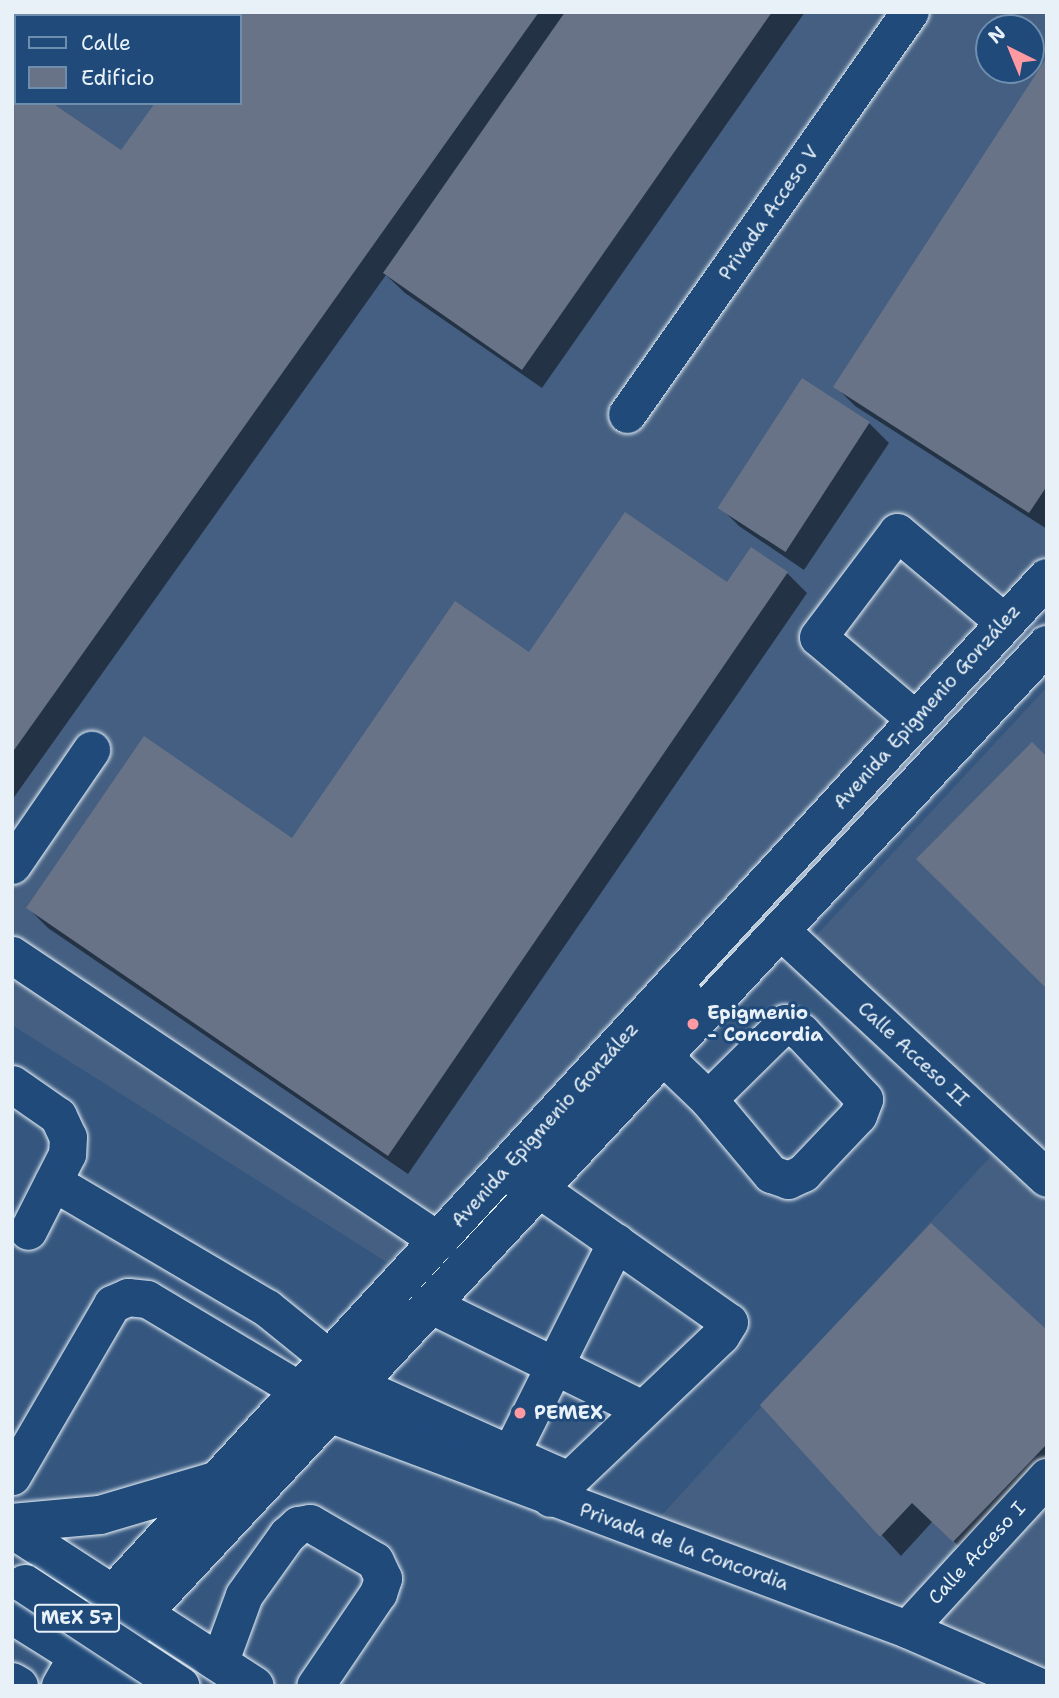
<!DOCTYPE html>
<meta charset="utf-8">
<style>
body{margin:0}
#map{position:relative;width:1059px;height:1698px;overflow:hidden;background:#35567e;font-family:"Shantell Sans",sans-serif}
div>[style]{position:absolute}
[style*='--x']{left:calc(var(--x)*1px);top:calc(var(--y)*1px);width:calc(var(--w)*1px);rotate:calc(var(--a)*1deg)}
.built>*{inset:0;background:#445f81}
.shadow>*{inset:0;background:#0007}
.building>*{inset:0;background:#687387;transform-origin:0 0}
.roads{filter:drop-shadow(0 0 2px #e8f1f8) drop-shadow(0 0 2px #e8f1f8)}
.minor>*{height:37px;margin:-18.5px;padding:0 18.5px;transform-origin:18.5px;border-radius:18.5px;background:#1f4a7a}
.major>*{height:38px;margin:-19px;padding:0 19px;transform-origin:19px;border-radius:19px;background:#1f4a7a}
.highway>*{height:38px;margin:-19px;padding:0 19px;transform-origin:19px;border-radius:19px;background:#1f4a7a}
.bridges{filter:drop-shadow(0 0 2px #e8f1f8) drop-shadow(0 0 2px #e8f1f8)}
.highway-bridge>*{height:38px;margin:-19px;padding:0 19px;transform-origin:19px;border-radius:19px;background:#1f4a7a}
.dots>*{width:19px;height:19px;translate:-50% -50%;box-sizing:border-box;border:4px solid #1f4a7a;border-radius:50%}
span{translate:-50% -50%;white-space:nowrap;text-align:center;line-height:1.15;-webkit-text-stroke:6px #1f4a7a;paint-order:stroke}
.shield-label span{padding:2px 5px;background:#1f4a7a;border:2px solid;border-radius:5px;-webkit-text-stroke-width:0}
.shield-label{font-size:18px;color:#e8f1f8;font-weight:700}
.street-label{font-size:19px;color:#e8f1f8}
.poi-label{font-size:19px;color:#e8f1f8;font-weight:700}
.left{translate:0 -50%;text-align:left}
.frame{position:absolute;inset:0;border:14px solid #e8f1f8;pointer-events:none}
.legend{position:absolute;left:14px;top:14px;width:228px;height:91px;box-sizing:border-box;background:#1f4a7a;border:2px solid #6f8dac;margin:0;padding:9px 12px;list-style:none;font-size:21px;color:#e8f1f8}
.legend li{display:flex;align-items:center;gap:14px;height:35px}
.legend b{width:35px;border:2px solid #6f8dac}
.north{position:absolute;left:975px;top:14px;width:70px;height:70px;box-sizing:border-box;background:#1f4a7a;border:2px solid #6f8dac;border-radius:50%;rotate:317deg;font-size:19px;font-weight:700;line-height:28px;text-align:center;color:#e8f1f8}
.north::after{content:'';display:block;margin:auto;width:24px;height:32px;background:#ff9aa2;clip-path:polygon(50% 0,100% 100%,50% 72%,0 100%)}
</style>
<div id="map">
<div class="built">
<div style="clip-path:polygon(evenodd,12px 12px,1047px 12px,1047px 552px,388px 1263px,12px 1025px,12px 12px,16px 16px,240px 16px,240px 103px,16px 103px,16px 16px,12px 12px,989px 28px,1031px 28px,1031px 70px,989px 70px,989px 28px)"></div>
<div style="clip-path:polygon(1047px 687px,1047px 1678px,649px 1529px,991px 1156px,788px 966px)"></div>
</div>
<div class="shadow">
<div style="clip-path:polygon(12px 12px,43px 12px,16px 16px,12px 51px)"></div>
<div style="clip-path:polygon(222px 12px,805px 12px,542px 388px,405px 293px,386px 275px,12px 800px,12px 78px,16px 103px,121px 153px,240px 103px,240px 16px)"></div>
<div style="clip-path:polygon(1047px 61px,1047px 529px,855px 406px,835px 386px)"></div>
<div style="clip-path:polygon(869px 423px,889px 443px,804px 570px,739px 526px,719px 506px)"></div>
<div style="clip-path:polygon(787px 573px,807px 593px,408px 1174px,48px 928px,28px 908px,292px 840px,529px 654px,728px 584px)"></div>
<div style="clip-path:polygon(1047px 1332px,1047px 1484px,974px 1561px,933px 1521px,901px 1556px,763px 1405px)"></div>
</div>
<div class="building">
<div style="clip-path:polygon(220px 12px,539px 12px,12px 753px,12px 76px,16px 103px,52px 103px,121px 150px,155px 103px,240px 103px,240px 16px,217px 16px)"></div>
<div style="clip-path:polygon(565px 12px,772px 12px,522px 370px,383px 273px)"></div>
<div style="clip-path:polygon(1047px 57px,1047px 486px,1029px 513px,833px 387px)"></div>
<div style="left:802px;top:378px;width:81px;height:155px;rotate:33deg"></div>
<div style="clip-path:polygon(625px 512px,727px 582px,751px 547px,788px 572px,388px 1156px,26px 908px,144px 736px,292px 838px,455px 601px,529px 652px)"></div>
<div style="clip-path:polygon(1032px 742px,1047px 757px,1047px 989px,916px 859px)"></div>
<div style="clip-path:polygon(931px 1223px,1047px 1330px,1047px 1444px,953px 1542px,912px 1503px,880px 1537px,760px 1405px)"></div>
</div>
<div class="roads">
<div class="minor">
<div style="--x:627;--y:414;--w:492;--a:-54.9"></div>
<div style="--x:916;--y:720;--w:128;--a:-139.7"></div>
<div style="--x:818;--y:637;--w:131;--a:-53"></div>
<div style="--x:897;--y:532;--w:140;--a:40.1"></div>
<div style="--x:12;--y:865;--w:140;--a:-55.5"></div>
<div style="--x:780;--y:930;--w:364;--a:42.9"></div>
<div style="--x:12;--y:955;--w:514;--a:33.81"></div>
<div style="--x:663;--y:1056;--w:62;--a:43.7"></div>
<div style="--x:708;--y:1099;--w:98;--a:50"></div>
<div style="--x:771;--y:1174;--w:18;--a:19"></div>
<div style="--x:788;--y:1180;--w:17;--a:-25"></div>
<div style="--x:803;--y:1173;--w:80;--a:-46.5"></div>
<div style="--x:858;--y:1115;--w:17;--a:-69"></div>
<div style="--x:864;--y:1099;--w:92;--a:-133.2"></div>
<div style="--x:801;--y:1032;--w:18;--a:-151"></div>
<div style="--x:785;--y:1023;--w:108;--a:135.4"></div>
<div style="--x:12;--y:1084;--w:56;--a:34.8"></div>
<div style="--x:58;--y:1116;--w:23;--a:65"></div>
<div style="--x:68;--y:1137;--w:17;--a:93"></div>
<div style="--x:67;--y:1154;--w:86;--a:116.9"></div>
<div style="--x:53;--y:1182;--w:248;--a:30.5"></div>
<div style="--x:267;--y:1308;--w:81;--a:39"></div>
<div style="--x:520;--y:1182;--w:196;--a:-47.7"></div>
<div style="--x:652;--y:1037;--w:53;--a:-54.2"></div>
<div style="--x:538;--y:1188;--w:233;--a:35.1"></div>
<div style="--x:729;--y:1322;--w:15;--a:122"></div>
<div style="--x:721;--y:1335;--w:236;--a:136.4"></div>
<div style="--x:429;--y:1304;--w:235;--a:26.2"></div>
<div style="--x:354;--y:1384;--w:235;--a:24.1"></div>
<div style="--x:328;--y:1413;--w:618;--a:20.46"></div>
<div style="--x:907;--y:1629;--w:143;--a:23.5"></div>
<div style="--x:510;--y:1454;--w:237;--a:-63.4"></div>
<div style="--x:12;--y:1476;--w:199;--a:-59.8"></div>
<div style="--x:112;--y:1304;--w:17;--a:-24"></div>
<div style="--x:128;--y:1297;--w:19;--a:6"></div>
<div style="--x:147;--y:1299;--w:179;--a:30.9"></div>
<div style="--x:12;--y:1615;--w:133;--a:32.1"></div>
<div style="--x:907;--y:1629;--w:207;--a:-47.4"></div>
<div style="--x:219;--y:1663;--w:72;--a:-69.8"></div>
<div style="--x:244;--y:1595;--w:74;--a:-54.4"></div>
<div style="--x:287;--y:1535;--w:15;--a:-42"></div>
<div style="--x:298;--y:1525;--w:12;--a:-9"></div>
<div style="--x:310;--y:1523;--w:75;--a:30.3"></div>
<div style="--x:375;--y:1561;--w:19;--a:65"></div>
<div style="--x:383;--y:1578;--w:16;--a:108"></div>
<div style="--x:378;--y:1593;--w:112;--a:124.1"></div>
</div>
<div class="major">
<div style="--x:12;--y:1523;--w:88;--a:-5.2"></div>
<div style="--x:100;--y:1515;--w:120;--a:-16.5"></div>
<div style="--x:12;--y:1529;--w:289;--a:32.9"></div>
<div style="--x:61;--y:1686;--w:106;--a:-60.5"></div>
<div style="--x:113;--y:1594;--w:1380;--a:-47.41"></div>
<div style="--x:100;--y:1686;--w:83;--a:-59.7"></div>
<div style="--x:142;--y:1614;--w:1326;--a:-46.96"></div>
</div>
<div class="highway">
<div style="--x:12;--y:1682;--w:8;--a:30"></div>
</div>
</div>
<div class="bridges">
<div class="highway-bridge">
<div style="--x:25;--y:1584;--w:186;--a:33.3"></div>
</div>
</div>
<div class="dots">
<div style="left:693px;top:1024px;background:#ff9aa2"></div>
<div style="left:520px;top:1413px;background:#ff9aa2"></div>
</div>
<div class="shield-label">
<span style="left:77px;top:1618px">MEX 57</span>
</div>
<div class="street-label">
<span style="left:769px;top:213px;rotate:-55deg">Privada Acceso V</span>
<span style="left:927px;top:707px;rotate:-48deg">Avenida Epigmenio González</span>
<span style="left:913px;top:1054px;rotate:43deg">Calle Acceso II</span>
<span style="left:545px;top:1125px;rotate:-48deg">Avenida Epigmenio González</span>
<span style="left:684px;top:1547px;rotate:20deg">Privada de la Concordia</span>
<span style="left:977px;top:1553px;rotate:-47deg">Calle Acceso I</span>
</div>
<div class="poi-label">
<span class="left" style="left:707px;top:1024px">Epigmenio<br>- Concordia</span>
<span class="left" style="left:534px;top:1413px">PEMEX</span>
</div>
<div class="frame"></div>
<ul class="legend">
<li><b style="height:9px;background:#1f4a7a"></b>Calle</li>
<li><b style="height:19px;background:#687387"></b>Edificio</li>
</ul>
<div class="north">N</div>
</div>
